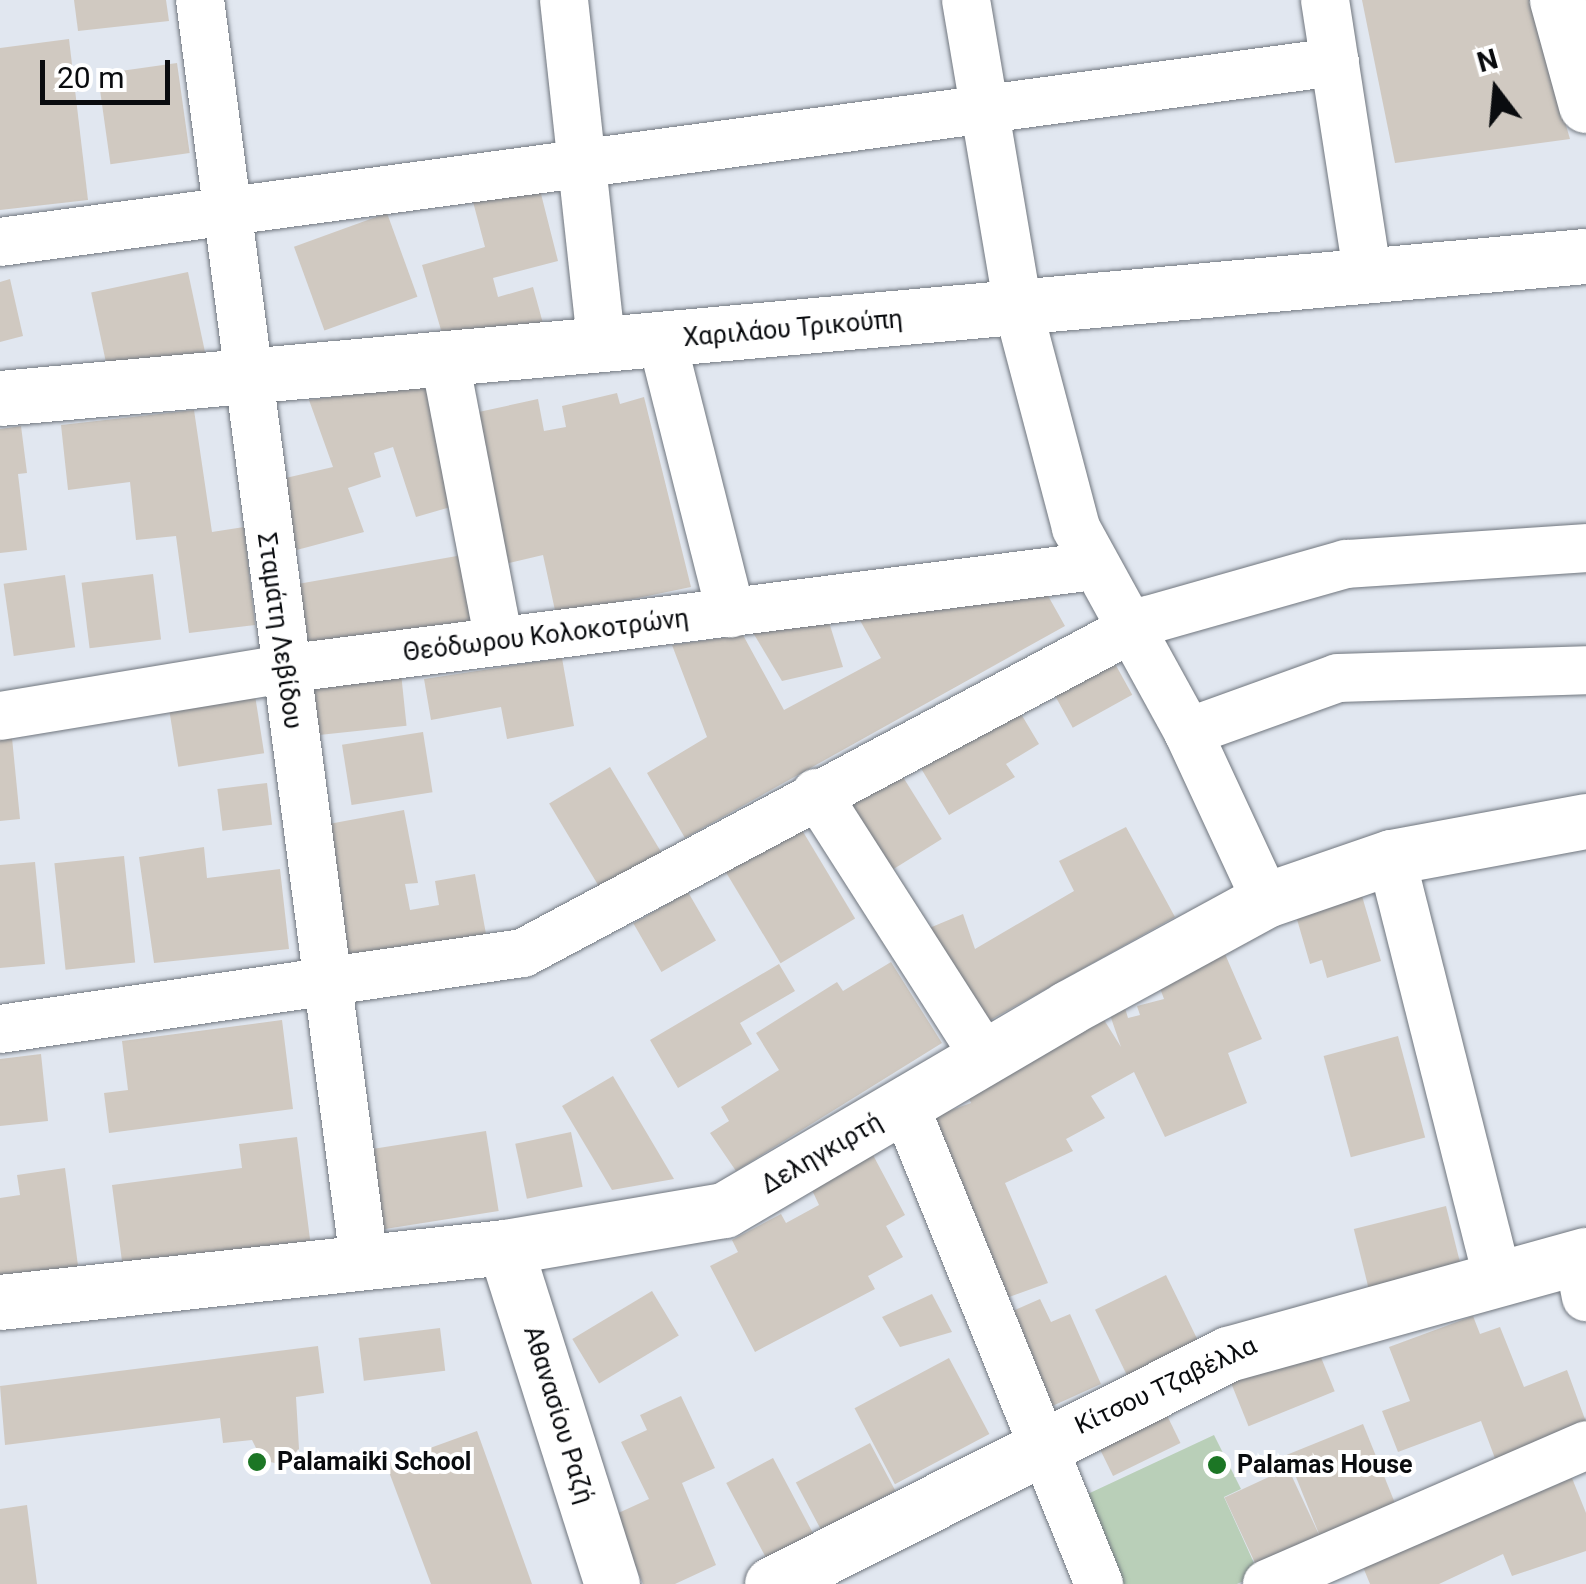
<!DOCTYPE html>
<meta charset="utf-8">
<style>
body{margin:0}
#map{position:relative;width:1586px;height:1584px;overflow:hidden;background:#e1e7f0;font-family:Roboto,sans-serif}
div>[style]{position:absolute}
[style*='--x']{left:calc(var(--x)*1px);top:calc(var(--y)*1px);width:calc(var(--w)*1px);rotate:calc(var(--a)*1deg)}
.green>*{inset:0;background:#b9cfb8}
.building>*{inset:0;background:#d0c9c1;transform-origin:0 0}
.roads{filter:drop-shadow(0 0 2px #70767e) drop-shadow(0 0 2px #70767e)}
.street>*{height:48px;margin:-24px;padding:0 24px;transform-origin:24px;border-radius:24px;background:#fff}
.secondary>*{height:55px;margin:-27.5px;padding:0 27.5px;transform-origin:27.5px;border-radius:27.5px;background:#fff}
.dots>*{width:28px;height:28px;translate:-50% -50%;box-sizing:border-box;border:5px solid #fff;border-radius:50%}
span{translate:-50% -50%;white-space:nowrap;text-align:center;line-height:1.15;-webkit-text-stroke:8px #fff;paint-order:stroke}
.street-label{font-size:25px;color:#0a0c0f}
.poi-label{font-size:25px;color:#0a0c0f;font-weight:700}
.left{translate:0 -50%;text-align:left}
.north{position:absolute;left:1446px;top:40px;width:100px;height:100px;-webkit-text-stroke:8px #fff;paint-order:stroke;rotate:344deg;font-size:28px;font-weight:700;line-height:40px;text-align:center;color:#0a0c0f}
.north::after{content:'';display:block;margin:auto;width:35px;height:45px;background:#0a0c0f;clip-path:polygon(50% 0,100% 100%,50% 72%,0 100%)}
.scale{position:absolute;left:40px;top:60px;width:130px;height:45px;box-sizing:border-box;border:5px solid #0a0c0f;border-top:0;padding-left:12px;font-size:30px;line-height:35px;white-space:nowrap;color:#0a0c0f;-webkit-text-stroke:8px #fff;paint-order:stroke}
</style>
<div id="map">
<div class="green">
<div style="clip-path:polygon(1214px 1435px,1241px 1489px,1224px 1497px,1259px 1574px,1237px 1584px,1109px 1584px,1077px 1499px)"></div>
</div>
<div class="building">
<div style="clip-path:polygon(74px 0,166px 0,169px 21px,78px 31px)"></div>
<div style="clip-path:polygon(1362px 0,1529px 0,1570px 139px,1395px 163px)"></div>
<div style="clip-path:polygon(69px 39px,88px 200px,0 210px,0 48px)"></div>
<div style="left:177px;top:63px;width:91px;height:80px;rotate:82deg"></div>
<div style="clip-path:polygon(538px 182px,558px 261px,493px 278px,498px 297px,533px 287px,544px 327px,448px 354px,422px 265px,485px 247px,472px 198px)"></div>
<div style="left:387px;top:213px;width:89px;height:99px;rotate:70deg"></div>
<div style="left:188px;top:272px;width:89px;height:99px;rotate:78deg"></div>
<div style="clip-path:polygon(10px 279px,23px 336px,0 342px,0 282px)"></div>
<div style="clip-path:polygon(427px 384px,454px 506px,416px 517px,393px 447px,374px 453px,381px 477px,348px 488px,364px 532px,293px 551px,277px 480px,333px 467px,309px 400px)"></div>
<div style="clip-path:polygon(617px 393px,620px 404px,644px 397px,691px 587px,556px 615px,543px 555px,505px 564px,474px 413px,538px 399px,544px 431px,566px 427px,562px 406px)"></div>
<div style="clip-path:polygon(194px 410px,212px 532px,244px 527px,255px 625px,189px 633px,176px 536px,136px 540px,130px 482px,68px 490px,61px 425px)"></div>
<div style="clip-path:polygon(21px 426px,27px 473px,18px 474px,27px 550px,0 553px,0 429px)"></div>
<div style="left:474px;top:553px;width:74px;height:182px;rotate:80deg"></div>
<div style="left:153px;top:574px;width:66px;height:72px;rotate:83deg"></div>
<div style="left:65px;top:575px;width:73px;height:62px;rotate:82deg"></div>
<div style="clip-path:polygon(1042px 585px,1065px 626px,685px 838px,647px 773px,707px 737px,672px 645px,743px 635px,784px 710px,881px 658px,857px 615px)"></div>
<div style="clip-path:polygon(828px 619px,843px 667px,782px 681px,752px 631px)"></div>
<div style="left:1108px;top:651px;width:50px;height:68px;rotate:61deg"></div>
<div style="clip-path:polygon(562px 658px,574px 726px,507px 739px,501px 707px,431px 720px,424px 679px)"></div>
<div style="left:401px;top:673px;width:53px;height:107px;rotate:84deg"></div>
<div style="left:254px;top:689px;width:65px;height:87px;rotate:81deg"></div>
<div style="clip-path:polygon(1011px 697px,1039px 744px,1006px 764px,1015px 777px,949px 815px,913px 755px)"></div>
<div style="left:423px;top:732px;width:61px;height:82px;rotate:81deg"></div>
<div style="clip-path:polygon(12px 738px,20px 819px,0 821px,0 739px)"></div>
<div style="left:893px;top:761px;width:92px;height:70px;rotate:58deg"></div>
<div style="left:610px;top:767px;width:106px;height:71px;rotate:59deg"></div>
<div style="left:267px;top:783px;width:42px;height:50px;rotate:83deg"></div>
<div style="clip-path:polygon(404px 810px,418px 883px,405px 884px,410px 910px,439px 905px,435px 881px,475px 874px,486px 934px,338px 960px,318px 826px)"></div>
<div style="left:799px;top:825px;width:109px;height:87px;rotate:59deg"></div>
<div style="clip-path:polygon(1126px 827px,1175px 917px,987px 1022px,927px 929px,963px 914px,975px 949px,1074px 891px,1059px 861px)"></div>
<div style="clip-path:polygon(204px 847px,207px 878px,280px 869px,289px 949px,154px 963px,139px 857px)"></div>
<div style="left:124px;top:856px;width:107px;height:70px;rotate:84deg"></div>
<div style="clip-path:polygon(35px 862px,45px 964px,0 968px,0 865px)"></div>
<div style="left:688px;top:892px;width:56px;height:63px;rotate:60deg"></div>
<div style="clip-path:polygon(1362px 896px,1381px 961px,1327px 978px,1322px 960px,1310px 964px,1296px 916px)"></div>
<div style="clip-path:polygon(1225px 954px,1262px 1039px,1228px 1053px,1247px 1103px,1165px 1137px,1134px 1072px,1091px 1096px,1105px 1118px,1066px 1139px,1073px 1151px,1005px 1183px,1048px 1283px,1001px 1300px,916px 1123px,971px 1103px,965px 1089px,1101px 1015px,1121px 1047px,1109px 1012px,1125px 1008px,1128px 1018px,1140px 1015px,1137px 1006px,1164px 999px,1157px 980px)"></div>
<div style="clip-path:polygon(891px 962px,942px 1043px,736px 1171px,710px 1133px,729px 1121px,721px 1107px,779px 1070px,756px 1033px,837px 982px,843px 991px)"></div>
<div style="clip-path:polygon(779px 964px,795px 991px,740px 1023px,752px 1044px,678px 1088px,650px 1040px)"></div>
<div style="clip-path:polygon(282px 1020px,293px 1109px,109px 1133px,104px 1093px,128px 1090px,122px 1041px)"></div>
<div style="left:1398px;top:1036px;width:105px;height:77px;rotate:75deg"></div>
<div style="clip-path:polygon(41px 1054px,48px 1121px,0 1126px,0 1059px)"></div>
<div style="clip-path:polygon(613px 1076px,674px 1179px,612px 1190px,562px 1106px)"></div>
<div style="left:486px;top:1131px;width:81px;height:123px;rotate:81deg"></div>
<div style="left:571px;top:1132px;width:56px;height:57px;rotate:78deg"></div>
<div style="clip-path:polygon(297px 1137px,311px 1247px,123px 1269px,112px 1185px,242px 1168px,239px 1144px)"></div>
<div style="clip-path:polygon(873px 1155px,905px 1215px,886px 1226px,903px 1257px,868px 1276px,875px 1289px,755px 1352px,710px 1266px,738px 1252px,732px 1240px,781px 1214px,786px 1223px,819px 1205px,811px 1188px)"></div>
<div style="clip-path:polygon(65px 1168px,79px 1273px,0 1282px,0 1198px,20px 1195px,17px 1175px)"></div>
<div style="left:1446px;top:1206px;width:62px;height:95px;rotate:76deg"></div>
<div style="left:1166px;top:1275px;width:74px;height:79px;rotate:64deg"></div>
<div style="left:652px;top:1291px;width:52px;height:93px;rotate:59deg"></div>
<div style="clip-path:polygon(932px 1294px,952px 1332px,900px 1347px,882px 1317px)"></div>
<div style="clip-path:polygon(1040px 1299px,1051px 1322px,1070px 1314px,1101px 1384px,1039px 1412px,997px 1318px)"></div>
<div style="clip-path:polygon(1473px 1316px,1480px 1334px,1500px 1327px,1524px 1387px,1567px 1370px,1586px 1422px,1496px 1461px,1481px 1421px,1398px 1452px,1382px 1411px,1410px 1401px,1389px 1347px)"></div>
<div style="left:440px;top:1328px;width:43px;height:82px;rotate:83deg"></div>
<div style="left:1316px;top:1345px;width:50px;height:93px;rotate:68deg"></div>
<div style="clip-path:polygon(318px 1346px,324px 1393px,296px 1397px,299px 1449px,283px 1465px,262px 1460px,252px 1440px,223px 1443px,220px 1418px,5px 1445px,0 1386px)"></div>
<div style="left:949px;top:1358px;width:86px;height:107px;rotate:62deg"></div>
<div style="clip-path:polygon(681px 1396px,715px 1468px,682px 1483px,716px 1565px,675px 1584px,643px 1584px,614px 1515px,649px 1499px,621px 1442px,647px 1430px,640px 1415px)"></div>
<div style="left:1159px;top:1399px;width:49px;height:75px;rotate:64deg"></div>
<div style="left:1363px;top:1424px;width:92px;height:82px;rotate:68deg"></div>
<div style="clip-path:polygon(477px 1431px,532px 1584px,431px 1584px,386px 1464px)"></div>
<div style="left:870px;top:1443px;width:54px;height:84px;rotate:62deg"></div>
<div style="left:773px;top:1458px;width:86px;height:53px;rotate:62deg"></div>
<div style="left:1288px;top:1468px;width:84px;height:70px;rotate:65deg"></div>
<div style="clip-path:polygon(1572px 1478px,1586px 1513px,1586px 1551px,1512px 1576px,1503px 1554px,1439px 1584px,1370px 1584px,1363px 1567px)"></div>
<div style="clip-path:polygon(27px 1505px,37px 1584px,0 1584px,0 1509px)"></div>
</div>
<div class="roads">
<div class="street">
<div style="--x:200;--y:0;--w:1272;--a:82.59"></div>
<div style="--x:564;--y:0;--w:349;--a:83.8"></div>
<div style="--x:966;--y:0;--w:312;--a:80.4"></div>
<div style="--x:1018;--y:308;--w:228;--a:75.2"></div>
<div style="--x:1076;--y:528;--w:233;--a:61.2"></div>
<div style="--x:1188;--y:732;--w:185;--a:65.1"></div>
<div style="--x:1325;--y:0;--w:280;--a:81.2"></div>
<div style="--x:0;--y:242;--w:1347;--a:-7.68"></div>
<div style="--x:662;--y:341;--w:281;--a:75.8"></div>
<div style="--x:445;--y:361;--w:285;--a:79.1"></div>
<div style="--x:0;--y:716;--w:287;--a:-9.4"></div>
<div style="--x:283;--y:669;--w:818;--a:-7.24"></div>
<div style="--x:1188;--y:732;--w:159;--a:-19.8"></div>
<div style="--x:1338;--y:678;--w:248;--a:-1.8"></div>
<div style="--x:816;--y:793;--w:313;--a:57.4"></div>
<div style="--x:1391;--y:857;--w:433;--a:75.8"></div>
<div style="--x:0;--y:1029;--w:528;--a:-8.27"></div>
<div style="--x:523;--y:953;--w:708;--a:-28.05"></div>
<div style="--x:1148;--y:620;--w:206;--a:-15.8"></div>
<div style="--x:1346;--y:564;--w:241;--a:-3.8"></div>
<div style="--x:905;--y:1106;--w:516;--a:67.91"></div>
<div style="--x:1578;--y:1257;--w:41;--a:78.7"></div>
<div style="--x:1267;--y:1584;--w:348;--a:-23.5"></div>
</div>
<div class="secondary">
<div style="--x:1557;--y:0;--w:109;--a:74.6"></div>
<div style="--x:0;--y:398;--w:1592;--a:-5.12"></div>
<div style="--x:505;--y:1247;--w:354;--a:72.4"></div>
<div style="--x:0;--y:1302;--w:508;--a:-6.22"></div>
<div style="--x:505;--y:1247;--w:222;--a:-9.6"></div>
<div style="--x:724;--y:1210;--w:399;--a:-30.4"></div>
<div style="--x:1068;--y:1008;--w:226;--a:-28.6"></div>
<div style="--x:1266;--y:900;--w:132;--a:-19"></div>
<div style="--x:1391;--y:857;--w:198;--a:-10.5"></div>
<div style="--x:772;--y:1584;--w:511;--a:-26.77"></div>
<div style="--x:1228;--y:1354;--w:371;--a:-15.5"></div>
</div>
</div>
<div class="dots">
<div style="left:257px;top:1462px;background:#1c7625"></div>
<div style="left:1217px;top:1465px;background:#1c7625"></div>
</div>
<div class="street-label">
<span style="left:793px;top:329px;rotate:-5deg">Χαριλάου Τρικούπη</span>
<span style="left:279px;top:631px;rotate:82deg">Σταμάτη Λεβίδου</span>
<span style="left:546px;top:636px;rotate:-7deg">Θεόδωρου Κολοκοτρώνη</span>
<span style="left:822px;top:1154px;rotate:-30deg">Δεληγκιρτή</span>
<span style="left:1166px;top:1386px;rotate:-25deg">Κίτσου Τζαβέλλα</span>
<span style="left:558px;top:1415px;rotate:73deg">Αθανασίου Ραζή</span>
</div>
<div class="poi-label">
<span class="left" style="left:277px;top:1462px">Palamaiki School</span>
<span class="left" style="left:1237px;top:1465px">Palamas House</span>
</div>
<div class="north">N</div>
<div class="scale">20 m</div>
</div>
